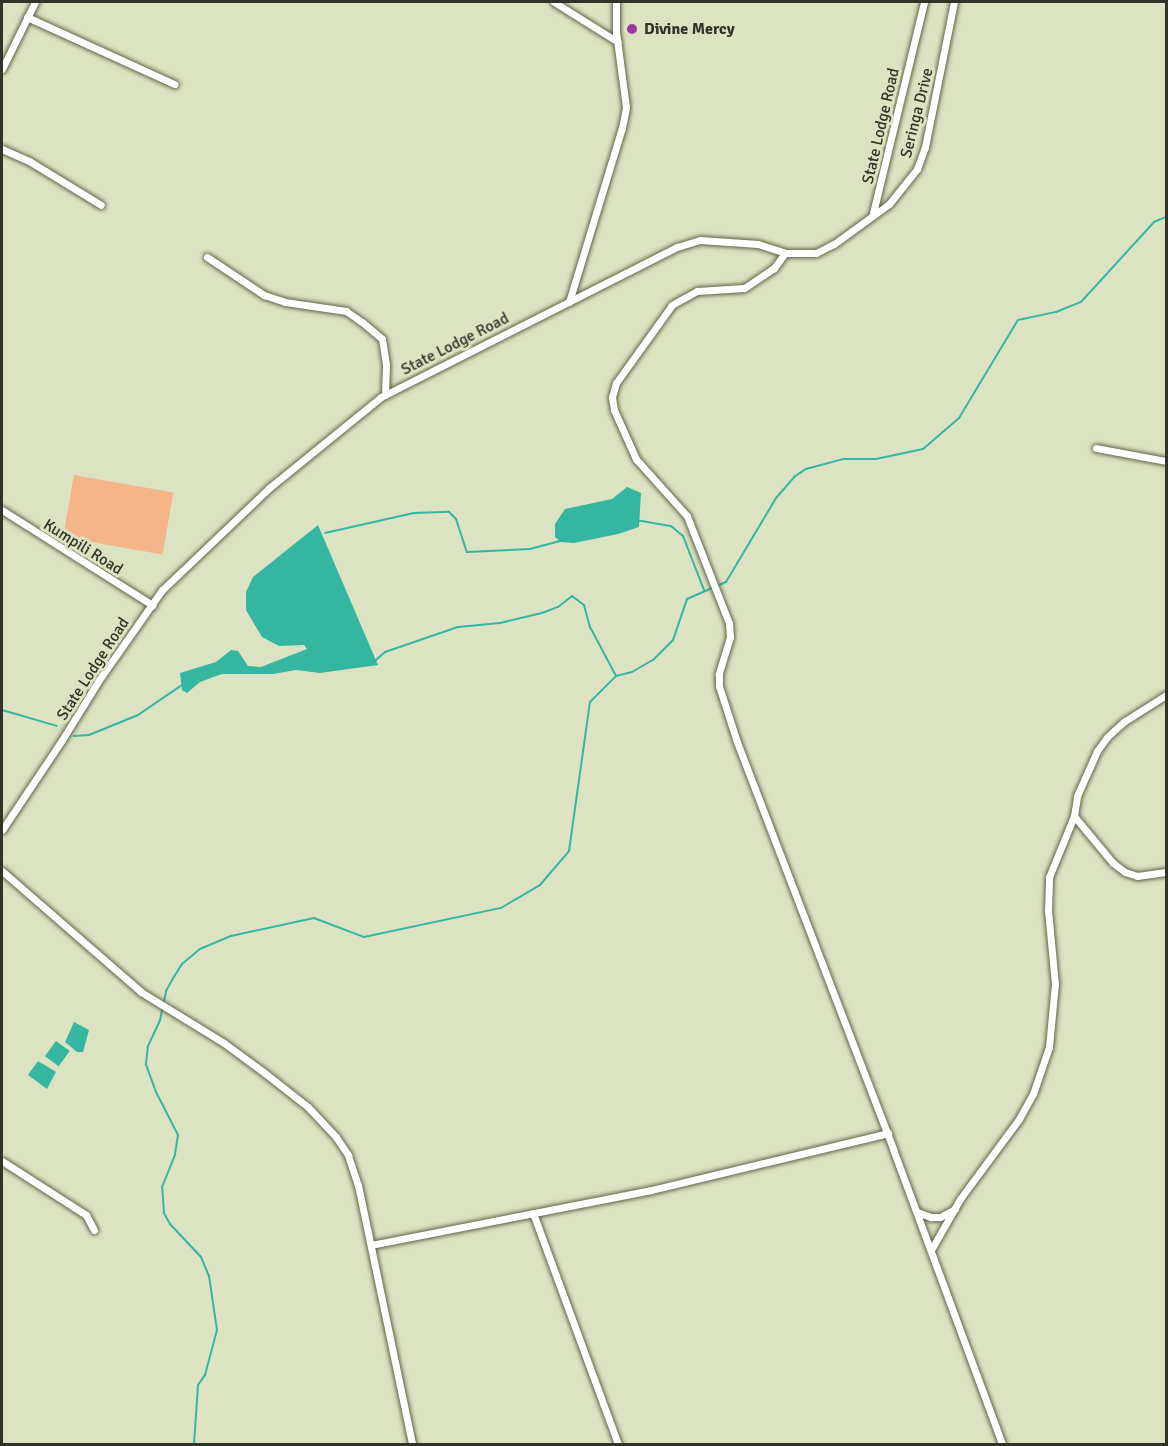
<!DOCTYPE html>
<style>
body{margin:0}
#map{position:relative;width:1168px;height:1446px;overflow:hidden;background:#dce3c2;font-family:Signika,sans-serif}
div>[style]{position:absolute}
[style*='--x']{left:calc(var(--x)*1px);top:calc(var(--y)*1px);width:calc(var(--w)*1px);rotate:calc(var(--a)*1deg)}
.green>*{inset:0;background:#f5b589;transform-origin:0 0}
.water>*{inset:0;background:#34b6a0;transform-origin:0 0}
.stream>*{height:2px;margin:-1px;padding:0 1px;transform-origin:1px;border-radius:1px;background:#34b6a0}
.roads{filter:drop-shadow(0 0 2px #606649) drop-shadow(0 0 2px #606649)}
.minor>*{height:7px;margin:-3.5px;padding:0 3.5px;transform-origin:3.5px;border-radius:3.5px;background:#fff}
.dots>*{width:16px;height:16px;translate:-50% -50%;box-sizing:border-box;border:3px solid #dce3c2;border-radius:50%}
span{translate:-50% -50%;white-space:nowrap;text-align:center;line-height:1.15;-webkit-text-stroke:6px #dce3c2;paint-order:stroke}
.poi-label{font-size:16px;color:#313327;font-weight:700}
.left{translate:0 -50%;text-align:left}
.street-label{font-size:16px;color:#313327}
.frame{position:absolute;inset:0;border:3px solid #313327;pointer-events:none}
</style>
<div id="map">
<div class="green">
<div style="left:74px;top:475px;width:101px;height:63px;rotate:10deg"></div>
</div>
<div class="water">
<div style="clip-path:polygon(627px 487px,641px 493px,639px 527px,618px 534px,574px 543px,561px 542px,555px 537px,555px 524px,565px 509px,612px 499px)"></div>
<div style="clip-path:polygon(318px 525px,378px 665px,320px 673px,296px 670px,273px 674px,222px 674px,200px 682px,187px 693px,182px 690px,180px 673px,216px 662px,231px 650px,238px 651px,248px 666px,261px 667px,307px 649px,304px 645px,279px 646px,262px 637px,246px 610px,246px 592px,253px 577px)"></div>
<div style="clip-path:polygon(74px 1022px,89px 1030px,83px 1052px,77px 1052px,65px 1042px)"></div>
<div style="left:56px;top:1041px;width:17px;height:19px;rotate:36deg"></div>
<div style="clip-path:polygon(38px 1061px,56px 1072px,47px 1089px,28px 1075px)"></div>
</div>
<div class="stream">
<div style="--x:636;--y:520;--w:36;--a:10"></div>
<div style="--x:671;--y:526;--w:16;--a:40"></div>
<div style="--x:683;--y:536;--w:58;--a:68.7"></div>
<div style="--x:325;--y:533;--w:91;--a:-12.7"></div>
<div style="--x:414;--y:513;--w:35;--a:-2"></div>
<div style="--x:449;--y:512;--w:10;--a:45"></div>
<div style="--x:456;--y:519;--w:35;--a:72"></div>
<div style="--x:467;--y:552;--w:63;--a:-2.7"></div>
<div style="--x:530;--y:549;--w:31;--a:-15"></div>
<div style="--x:376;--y:660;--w:12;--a:-42"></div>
<div style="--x:385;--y:652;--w:77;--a:-18.9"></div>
<div style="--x:458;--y:627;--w:42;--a:-5.4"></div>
<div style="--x:500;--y:623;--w:43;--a:-13.4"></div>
<div style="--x:542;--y:613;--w:17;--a:-21"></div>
<div style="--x:558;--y:607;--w:18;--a:-38"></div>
<div style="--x:572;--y:596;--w:15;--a:37"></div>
<div style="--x:584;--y:605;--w:23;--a:75"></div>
<div style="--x:590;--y:627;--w:55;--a:62"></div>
<div style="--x:616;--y:676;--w:16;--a:-14"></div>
<div style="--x:632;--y:672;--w:24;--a:-30"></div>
<div style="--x:653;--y:660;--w:28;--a:-45"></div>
<div style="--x:673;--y:640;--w:43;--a:-71.1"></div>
<div style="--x:687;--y:599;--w:43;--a:-23.6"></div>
<div style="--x:726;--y:582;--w:98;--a:-59.2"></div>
<div style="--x:776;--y:498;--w:28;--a:-49"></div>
<div style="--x:794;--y:477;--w:14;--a:-34"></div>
<div style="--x:806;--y:469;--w:39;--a:-15"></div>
<div style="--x:844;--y:459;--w:32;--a:0"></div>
<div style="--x:876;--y:459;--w:48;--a:-12"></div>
<div style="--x:923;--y:449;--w:48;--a:-40.7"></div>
<div style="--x:959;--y:418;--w:114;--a:-59"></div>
<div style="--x:1018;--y:320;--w:39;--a:-12"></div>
<div style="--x:1056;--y:312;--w:27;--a:-22"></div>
<div style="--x:1081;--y:302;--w:108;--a:-47.6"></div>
<div style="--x:1154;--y:222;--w:13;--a:-23"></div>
<div style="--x:2;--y:710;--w:57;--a:16.2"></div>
<div style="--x:74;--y:736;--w:15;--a:-4"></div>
<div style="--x:89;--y:735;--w:53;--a:-22.2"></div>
<div style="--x:138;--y:715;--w:53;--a:-34.3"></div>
<div style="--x:194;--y:1444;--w:59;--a:-86.1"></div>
<div style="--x:198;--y:1385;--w:12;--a:-55"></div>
<div style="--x:205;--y:1375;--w:47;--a:-75.1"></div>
<div style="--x:217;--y:1330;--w:55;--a:-98.4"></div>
<div style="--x:209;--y:1276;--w:21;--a:-113"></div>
<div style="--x:201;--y:1257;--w:45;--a:-133.2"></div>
<div style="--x:170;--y:1224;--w:13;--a:-119"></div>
<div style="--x:164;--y:1213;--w:26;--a:-94"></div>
<div style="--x:162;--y:1187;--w:35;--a:-68"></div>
<div style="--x:175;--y:1154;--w:19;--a:-81"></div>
<div style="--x:178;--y:1135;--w:48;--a:-117.1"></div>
<div style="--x:156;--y:1092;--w:30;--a:-110"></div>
<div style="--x:146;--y:1064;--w:18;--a:-84"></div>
<div style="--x:148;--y:1046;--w:29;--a:-65"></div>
<div style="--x:160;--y:1020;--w:30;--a:-78"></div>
<div style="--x:166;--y:991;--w:13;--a:-61"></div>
<div style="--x:172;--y:980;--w:19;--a:-58"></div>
<div style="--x:182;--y:964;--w:23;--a:-40"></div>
<div style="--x:200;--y:949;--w:34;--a:-23"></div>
<div style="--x:231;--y:936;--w:85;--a:-12.2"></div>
<div style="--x:314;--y:918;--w:53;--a:20.8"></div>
<div style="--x:364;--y:937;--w:140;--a:-12"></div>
<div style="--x:501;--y:908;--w:45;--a:-30.5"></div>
<div style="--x:540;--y:885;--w:45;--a:-49.5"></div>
<div style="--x:569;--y:851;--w:150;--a:-82"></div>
<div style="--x:590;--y:702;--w:37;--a:-45"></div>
</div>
<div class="roads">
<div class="minor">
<div style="--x:554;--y:2;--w:75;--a:32"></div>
<div style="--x:27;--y:17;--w:162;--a:24.5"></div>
<div style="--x:2;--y:69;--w:75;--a:-63.8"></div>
<div style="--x:2;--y:149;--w:30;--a:24"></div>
<div style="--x:29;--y:161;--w:84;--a:31.4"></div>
<div style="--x:873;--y:213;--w:217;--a:-76.4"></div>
<div style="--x:785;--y:253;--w:19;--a:126"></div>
<div style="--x:774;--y:268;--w:36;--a:146"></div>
<div style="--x:744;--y:288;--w:47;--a:176.3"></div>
<div style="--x:697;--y:291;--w:29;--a:151"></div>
<div style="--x:672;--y:305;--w:96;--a:125.7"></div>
<div style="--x:616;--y:383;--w:15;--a:106"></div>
<div style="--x:612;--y:397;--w:13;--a:81"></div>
<div style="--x:614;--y:410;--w:54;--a:65.8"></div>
<div style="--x:636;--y:459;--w:76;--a:48.2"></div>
<div style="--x:687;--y:516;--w:115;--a:68.6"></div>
<div style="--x:729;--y:623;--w:14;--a:86"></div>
<div style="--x:730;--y:637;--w:39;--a:107"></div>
<div style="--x:719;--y:674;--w:12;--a:90"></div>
<div style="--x:719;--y:686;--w:59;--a:72.2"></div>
<div style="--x:737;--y:742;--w:436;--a:69"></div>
<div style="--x:893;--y:1149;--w:314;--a:69.7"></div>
<div style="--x:207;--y:257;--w:69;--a:33.7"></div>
<div style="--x:264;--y:295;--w:22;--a:18"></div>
<div style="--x:285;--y:302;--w:62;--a:8.4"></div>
<div style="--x:346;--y:311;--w:19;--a:35"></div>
<div style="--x:362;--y:322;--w:26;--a:40"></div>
<div style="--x:382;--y:339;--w:26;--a:81"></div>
<div style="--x:386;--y:365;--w:30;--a:92"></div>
<div style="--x:569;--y:302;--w:182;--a:-73.1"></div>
<div style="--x:622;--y:128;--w:21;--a:-79"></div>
<div style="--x:626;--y:107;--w:76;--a:-97.6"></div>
<div style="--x:616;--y:32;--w:30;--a:-90"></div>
<div style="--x:1096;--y:448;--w:71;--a:10.5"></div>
<div style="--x:2;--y:510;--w:178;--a:32.3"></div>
<div style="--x:1074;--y:816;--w:61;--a:50.3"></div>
<div style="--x:1113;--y:863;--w:15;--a:37"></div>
<div style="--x:1125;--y:872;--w:13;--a:18"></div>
<div style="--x:1137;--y:876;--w:29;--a:-8"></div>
<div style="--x:2;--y:830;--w:108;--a:-56.3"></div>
<div style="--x:62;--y:740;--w:70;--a:-58.3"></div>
<div style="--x:99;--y:680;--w:110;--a:-55"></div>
<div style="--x:162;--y:590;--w:148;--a:-43.6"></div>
<div style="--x:269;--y:488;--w:144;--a:-39.1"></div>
<div style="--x:381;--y:397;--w:332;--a:-26.9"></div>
<div style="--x:677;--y:247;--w:24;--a:-17"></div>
<div style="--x:700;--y:240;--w:58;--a:3.9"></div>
<div style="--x:758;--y:244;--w:28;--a:18"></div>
<div style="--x:785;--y:253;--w:31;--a:0"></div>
<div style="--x:816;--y:253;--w:20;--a:-27"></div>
<div style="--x:834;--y:244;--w:68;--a:-36"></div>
<div style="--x:889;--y:204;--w:45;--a:-51.3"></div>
<div style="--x:917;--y:169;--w:23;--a:-70"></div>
<div style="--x:925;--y:147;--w:148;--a:-78.7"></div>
<div style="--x:2;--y:871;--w:184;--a:41"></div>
<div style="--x:141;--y:992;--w:97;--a:31.6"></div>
<div style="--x:224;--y:1043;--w:52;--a:36.4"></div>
<div style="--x:266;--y:1074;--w:53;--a:38.2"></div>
<div style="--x:308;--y:1107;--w:41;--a:47"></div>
<div style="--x:336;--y:1137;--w:22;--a:56"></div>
<div style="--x:348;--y:1155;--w:32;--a:72"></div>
<div style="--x:358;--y:1185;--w:265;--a:78.2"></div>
<div style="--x:2;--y:1161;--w:100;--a:32.7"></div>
<div style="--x:86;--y:1215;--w:17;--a:62"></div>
<div style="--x:917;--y:1212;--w:15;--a:20"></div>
<div style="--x:931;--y:1217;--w:9;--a:0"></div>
<div style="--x:940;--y:1217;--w:17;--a:-28"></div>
<div style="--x:533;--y:1213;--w:246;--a:69.8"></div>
<div style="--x:371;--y:1245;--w:285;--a:-11.1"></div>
<div style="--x:651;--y:1190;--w:244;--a:-13.5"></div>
<div style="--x:931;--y:1250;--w:59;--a:-60.4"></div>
<div style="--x:960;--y:1199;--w:99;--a:-53.6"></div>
<div style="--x:1019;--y:1119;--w:29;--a:-61"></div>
<div style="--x:1033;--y:1094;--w:50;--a:-71.2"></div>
<div style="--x:1049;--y:1047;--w:63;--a:-84.6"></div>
<div style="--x:1055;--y:984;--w:74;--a:-95.4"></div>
<div style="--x:1048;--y:910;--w:33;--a:-88"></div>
<div style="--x:1049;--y:877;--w:66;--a:-67.7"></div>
<div style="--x:1074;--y:816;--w:20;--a:-81"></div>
<div style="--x:1077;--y:796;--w:49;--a:-66"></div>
<div style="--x:1097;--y:751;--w:17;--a:-54"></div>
<div style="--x:1107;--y:737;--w:24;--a:-42"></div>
<div style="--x:1125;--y:721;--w:49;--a:-32.4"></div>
</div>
</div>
<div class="dots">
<div style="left:632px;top:29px;background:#9738a1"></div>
</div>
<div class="poi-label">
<span class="left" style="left:644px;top:29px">Divine Mercy</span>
</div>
<div class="street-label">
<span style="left:917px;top:113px;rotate:-76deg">Seringa Drive</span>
<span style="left:881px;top:126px;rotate:-77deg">State Lodge Road</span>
<span style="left:455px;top:344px;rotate:-27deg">State Lodge Road</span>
<span style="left:83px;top:547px;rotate:32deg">Kumpili Road</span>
<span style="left:93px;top:669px;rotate:-57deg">State Lodge Road</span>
</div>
<div class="frame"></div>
</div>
